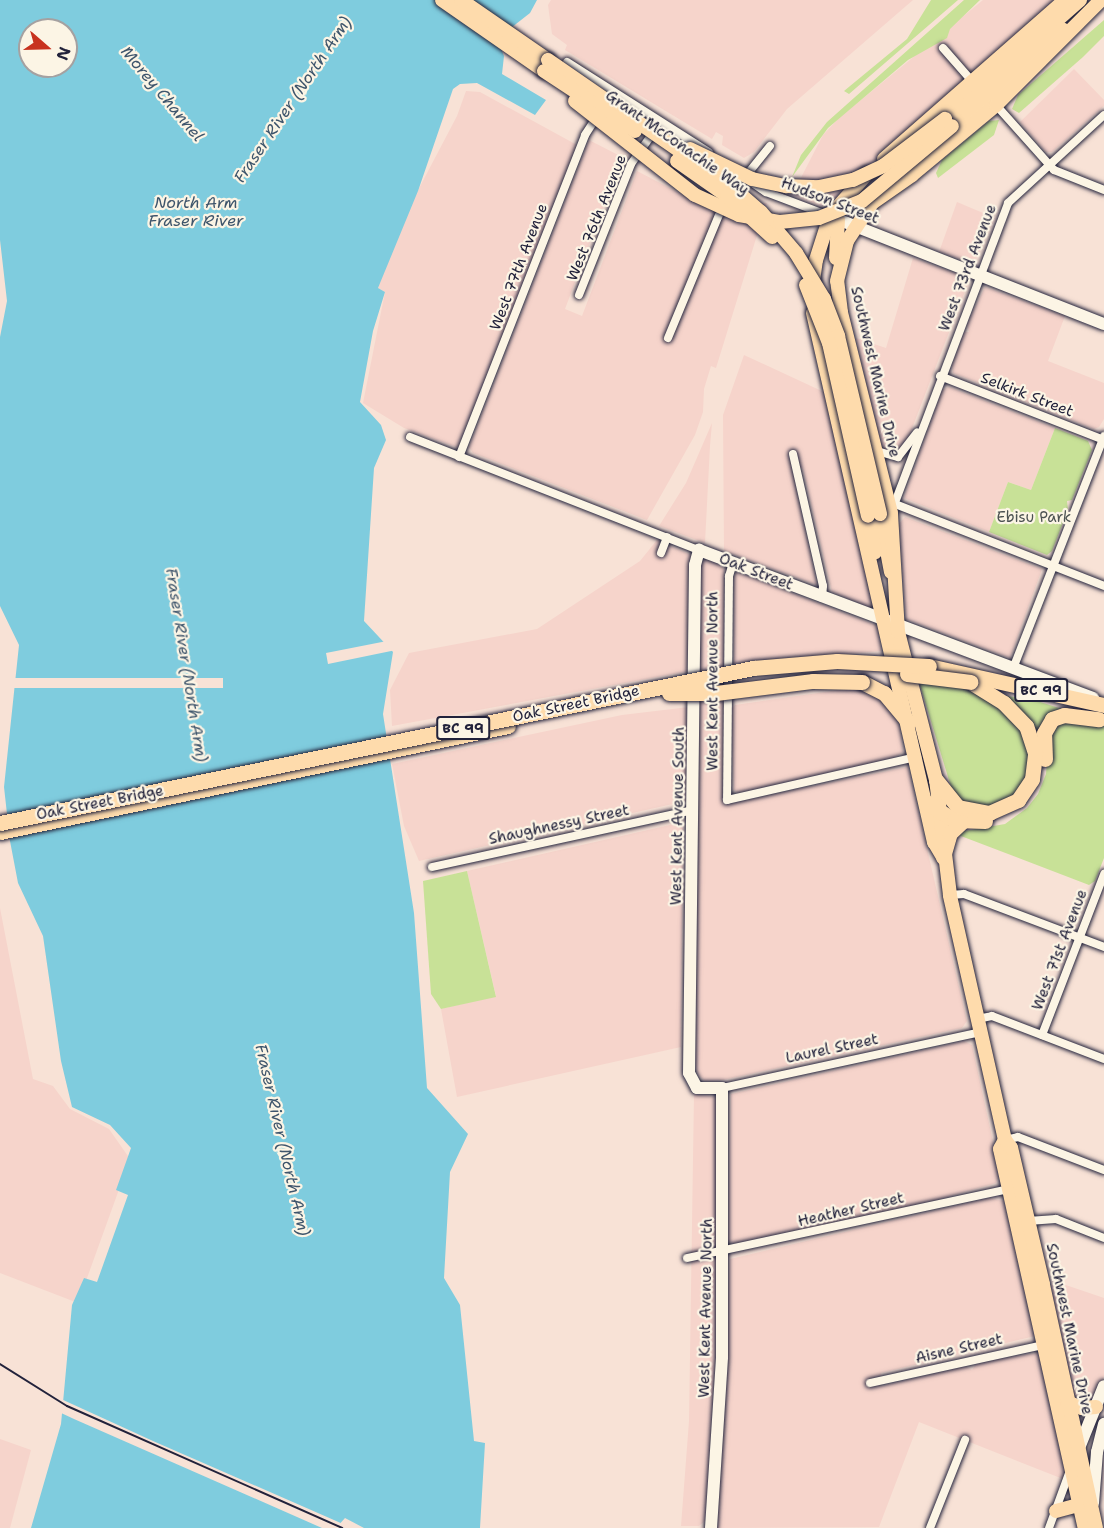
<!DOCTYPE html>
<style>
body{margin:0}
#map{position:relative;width:1104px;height:1528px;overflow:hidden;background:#f8e2d6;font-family:"Shantell Sans",sans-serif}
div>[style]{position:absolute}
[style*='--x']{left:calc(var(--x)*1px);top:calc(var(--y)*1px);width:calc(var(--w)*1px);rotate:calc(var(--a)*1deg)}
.built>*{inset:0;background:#f6d4cb}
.green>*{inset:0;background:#c8e197}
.water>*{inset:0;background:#7fccde}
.pier>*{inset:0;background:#f8e2d6;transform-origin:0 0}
.roads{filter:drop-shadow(0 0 2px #22223b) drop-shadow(0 0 2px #22223b)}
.street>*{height:8px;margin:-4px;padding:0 4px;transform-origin:4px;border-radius:4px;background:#fcf5e5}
.secondary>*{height:12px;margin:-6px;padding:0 6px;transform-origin:6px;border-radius:6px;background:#fcf5e5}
.primary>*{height:14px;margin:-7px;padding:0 7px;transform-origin:7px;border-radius:7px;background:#fedbac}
.highway>*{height:15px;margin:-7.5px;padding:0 7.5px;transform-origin:7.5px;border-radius:7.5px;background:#fedbac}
.rail>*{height:2px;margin:-1px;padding:0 1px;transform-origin:1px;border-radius:1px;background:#22223b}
.bridges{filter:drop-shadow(0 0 2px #22223b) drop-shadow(0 0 2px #22223b)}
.primary-bridge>*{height:14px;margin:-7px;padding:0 7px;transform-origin:7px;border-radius:7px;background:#fedbac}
.highway-bridge>*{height:15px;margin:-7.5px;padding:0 7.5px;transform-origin:7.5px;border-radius:7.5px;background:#fedbac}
span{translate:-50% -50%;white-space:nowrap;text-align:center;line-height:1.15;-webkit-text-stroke:4.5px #fcf5e5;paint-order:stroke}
.shield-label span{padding:2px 4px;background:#fcf5e5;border:2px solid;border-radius:4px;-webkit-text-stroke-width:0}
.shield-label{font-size:14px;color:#22223b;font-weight:700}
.street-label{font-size:15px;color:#22223b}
.park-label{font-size:15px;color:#4c5252}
.water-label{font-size:16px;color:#3e556c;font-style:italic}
.north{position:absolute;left:18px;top:18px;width:60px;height:60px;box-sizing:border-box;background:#fcf5e5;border:2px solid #a5a1a1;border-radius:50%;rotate:110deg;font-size:16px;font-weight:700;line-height:24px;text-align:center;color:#22223b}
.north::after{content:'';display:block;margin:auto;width:21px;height:27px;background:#c8321e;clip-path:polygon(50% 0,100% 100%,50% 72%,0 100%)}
</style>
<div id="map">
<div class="built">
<div style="clip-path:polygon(551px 0,913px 0,787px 109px,754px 152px,744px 158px,722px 145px,723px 136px,716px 132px,712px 139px,565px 50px,567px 45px,552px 34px,548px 5px)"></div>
<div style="clip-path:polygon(983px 0,1058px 0,871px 164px,833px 203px,823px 206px,792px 195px,823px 135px,839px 118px)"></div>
<div style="clip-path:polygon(1074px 69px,1104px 100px,1104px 106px,1052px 152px,1046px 152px,1020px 122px)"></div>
<div style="clip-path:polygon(466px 91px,480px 92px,577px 145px,459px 448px,404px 428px,363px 403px,385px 292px,378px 288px,381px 276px,405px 215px,457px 116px)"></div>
<div style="clip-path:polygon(589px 140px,622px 157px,565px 309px,582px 316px,637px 171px,710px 209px,767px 203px,716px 368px,711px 366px,704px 389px,703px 412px,695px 435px,647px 520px,473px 453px,469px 447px)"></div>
<div style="clip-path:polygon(957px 202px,995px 218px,974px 264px,939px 252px)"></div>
<div style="clip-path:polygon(913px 258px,966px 277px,968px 283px,906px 444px,898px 453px,883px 450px,880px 445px,856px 338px,886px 348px)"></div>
<div style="clip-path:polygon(985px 287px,1065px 316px,1048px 361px,1104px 383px,1104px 419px,1099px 427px,1094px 429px,953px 373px,952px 365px,964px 332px,969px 332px,967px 324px)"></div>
<div style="clip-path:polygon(744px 355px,826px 393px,873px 605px,870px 608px,832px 592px,803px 469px,791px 464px,817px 585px,724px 551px,723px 415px)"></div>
<div style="clip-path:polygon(949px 387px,1055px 428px,1031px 490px,1008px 482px,989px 532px,904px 498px,942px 390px)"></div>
<div style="clip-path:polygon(712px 423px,710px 446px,705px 543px,659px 526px,686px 483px)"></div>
<div style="clip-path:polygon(905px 517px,1042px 569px,1010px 658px,906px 619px,899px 524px)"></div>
<div style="clip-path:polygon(657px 540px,691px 555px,690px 671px,392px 726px,390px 690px,409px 653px,537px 629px,640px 561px)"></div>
<div style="clip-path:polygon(706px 559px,721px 565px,724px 570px,724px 804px,908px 767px,967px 1021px,962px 1028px,723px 1080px,705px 1081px,698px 1074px,693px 1054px,699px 565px)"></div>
<div style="clip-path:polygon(737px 572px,878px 626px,881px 651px,734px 664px,734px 576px)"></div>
<div style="clip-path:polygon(860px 687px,873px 689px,899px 723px,903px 752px,892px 759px,739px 794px,734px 790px,731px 709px,735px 705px)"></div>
<div style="clip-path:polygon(689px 707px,686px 801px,419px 861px,404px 826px,392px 764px,622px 715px)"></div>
<div style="clip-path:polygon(683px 822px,681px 1047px,457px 1097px,441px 1009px,496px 996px,467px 871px)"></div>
<div style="clip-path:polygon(0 908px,33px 1079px,53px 1086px,70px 1109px,109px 1129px,130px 1159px,78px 1303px,0 1273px)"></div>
<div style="clip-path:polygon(964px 1041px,972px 1045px,1000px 1174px,996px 1183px,933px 1201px,736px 1244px,728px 1241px,731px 1094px)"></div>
<div style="clip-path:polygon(694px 1094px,716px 1097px,717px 1329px,706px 1520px,699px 1526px,681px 1526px,689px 1421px)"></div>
<div style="clip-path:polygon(988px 1198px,1004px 1201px,1035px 1336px,881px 1373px,882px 1386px,965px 1366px,972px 1370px,978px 1361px,1039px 1353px,1066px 1472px,1063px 1479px,919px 1422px,879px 1527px,716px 1528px,730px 1259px)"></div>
<div style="clip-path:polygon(1054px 1281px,1104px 1298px,1104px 1376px,1095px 1398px,1087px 1404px,1074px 1398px,1072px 1393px,1051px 1287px)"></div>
<div style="clip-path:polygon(0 1439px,31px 1450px,10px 1528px,0 1528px)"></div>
</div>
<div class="green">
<div style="clip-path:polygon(931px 0,958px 0,849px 94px,844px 91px,907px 39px)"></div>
<div style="clip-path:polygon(964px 0,980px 0,950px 29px,947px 38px,908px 60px,828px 128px,792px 177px,801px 155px,827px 122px)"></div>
<div style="clip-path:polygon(1104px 20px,1104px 36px,1083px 57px,1019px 113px,1012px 109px,1018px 95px)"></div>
<div style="clip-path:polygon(999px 120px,994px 135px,938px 178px,936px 173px,942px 160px,989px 121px)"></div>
<div style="clip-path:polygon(1055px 428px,1088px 441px,1092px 450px,1072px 500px,1067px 501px,1068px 510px,1052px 551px,1047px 555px,989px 532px,1008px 482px,1031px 490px)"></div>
<div style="clip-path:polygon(918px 679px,959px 686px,993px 699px,1023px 729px,1032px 761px,1022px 789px,993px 808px,964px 803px,952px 790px)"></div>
<div style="clip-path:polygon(1005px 696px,1028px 698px,1062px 709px,1039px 740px)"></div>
<div style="clip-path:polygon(1069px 719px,1104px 726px,1104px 858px,1095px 881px,1089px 885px,953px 833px,1005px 824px,1027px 808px,1038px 794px,1046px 774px,1049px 729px)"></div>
<div style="clip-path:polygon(467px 871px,496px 997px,441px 1009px,431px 994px,423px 881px)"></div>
</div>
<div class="water">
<div style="clip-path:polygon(evenodd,0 0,537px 0,530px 13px,502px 35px,500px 46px,504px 56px,502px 74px,546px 100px,535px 115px,477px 83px,460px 84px,453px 89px,418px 191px,378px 288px,385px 292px,373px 331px,360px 402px,381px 425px,386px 440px,374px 468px,364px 621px,393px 652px,383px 714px,414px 913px,427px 1088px,468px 1134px,450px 1172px,444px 1278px,460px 1305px,474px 1441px,485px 1443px,480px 1528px,364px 1528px,345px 1518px,336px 1528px,31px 1528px,61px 1424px,72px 1305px,84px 1278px,97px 1282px,128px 1195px,116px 1190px,131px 1148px,110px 1125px,72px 1107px,61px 1061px,43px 936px,18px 883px,10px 841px,4px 787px,19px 645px,0 606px,0 337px,7px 301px,0 240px,0 0,30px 30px,66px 30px,66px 66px,30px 66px,30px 30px)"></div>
</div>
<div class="pier">
<div style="clip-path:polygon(387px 641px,396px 650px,328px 664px,326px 653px)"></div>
<div style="left:223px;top:678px;width:10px;height:221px;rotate:90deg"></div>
<div style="clip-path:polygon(61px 1399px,153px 1441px,343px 1524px,340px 1528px,322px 1528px,74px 1419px,59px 1412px)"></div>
</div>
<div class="roads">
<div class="street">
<div style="--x:943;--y:48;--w:44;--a:48.7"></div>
<div style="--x:567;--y:62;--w:168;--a:32.4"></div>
<div style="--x:605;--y:105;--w:15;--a:-58"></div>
<div style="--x:996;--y:105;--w:87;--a:48.3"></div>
<div style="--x:1054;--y:170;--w:54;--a:21.8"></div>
<div style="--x:751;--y:182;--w:18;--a:34"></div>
<div style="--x:766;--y:192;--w:65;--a:20.7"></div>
<div style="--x:733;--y:192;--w:59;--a:-51.2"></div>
<div style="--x:579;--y:295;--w:141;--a:-68.3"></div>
<div style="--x:631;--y:164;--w:42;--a:-54.8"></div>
<div style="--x:668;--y:338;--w:144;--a:-67.5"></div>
<div style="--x:940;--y:376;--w:176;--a:21.3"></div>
<div style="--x:410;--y:437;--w:310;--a:21.4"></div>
<div style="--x:877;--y:451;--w:22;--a:16"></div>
<div style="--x:898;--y:457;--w:31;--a:-52"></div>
<div style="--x:793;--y:454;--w:135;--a:77.2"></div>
<div style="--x:823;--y:586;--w:12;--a:95"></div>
<div style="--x:459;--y:457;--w:346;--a:-68.6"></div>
<div style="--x:585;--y:135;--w:24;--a:-57"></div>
<div style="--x:895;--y:504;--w:225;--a:21.4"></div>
<div style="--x:891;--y:513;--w:331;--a:-69.3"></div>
<div style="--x:1008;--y:203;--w:130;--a:-42.5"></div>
<div style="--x:661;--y:553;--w:17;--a:-69"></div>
<div style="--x:733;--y:563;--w:14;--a:107"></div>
<div style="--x:729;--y:576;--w:224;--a:90.5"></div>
<div style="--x:727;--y:800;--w:195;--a:-12.8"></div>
<div style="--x:1014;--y:666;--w:247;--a:-68.6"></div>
<div style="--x:432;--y:867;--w:267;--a:-12.3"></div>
<div style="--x:950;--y:895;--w:14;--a:-4"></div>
<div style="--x:964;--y:894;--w:150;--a:20.7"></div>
<div style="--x:977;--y:1019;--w:15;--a:-11"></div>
<div style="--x:992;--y:1016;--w:120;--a:21"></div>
<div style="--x:1042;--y:1035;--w:173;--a:-68.9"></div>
<div style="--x:722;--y:1088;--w:264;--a:-12.2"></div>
<div style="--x:1005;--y:1140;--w:13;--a:-13"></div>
<div style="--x:1018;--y:1137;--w:92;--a:21"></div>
<div style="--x:1028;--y:1221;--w:28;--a:-4"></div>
<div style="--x:1056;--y:1219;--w:52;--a:21.6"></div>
<div style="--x:687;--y:1258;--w:333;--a:-12.1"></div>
<div style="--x:870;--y:1383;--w:182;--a:-12.4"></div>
<div style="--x:930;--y:1528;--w:95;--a:-68.3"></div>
<div style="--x:1049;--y:1528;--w:64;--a:-69.9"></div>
</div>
<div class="secondary">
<div style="--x:832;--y:217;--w:292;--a:21.5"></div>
<div style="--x:1077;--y:1453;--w:72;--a:-68.1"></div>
<div style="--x:1093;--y:1503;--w:51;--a:-85.5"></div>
<div style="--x:1097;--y:1452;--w:29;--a:-76"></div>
<div style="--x:711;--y:1528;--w:171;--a:-86.3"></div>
<div style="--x:722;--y:1357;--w:269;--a:-90"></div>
<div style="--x:722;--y:1088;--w:25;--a:180"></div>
<div style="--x:697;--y:1088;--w:17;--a:-118"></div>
<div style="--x:689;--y:1073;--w:508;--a:-89.32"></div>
<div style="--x:695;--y:565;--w:16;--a:-75"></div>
<div style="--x:699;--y:550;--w:421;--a:20.6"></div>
</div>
<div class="primary">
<div style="--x:442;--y:0;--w:124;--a:34.8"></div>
<div style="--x:461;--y:0;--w:106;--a:34.6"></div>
<div style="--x:945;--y:119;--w:180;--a:-41.4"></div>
<div style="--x:952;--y:126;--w:147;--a:-41.1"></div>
<div style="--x:884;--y:159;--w:241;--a:-41.3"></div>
<div style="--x:836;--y:258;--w:38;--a:-87"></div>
<div style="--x:812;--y:288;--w:28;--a:-82"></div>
<div style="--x:816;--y:260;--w:46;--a:-72.3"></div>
<div style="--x:830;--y:216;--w:56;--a:-48.6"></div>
<div style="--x:813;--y:313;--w:543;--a:77.12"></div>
<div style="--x:934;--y:842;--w:17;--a:59"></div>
<div style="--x:880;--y:514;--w:59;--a:79.3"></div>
<div style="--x:868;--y:516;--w:37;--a:79"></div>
<div style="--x:1005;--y:1140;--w:10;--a:119"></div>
<div style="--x:1000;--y:1149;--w:388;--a:77.4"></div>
<div style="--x:1067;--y:1402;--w:16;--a:22"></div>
<div style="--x:1082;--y:1408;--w:14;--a:-4"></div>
<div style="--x:1056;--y:1511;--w:24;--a:-15"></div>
<div style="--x:1096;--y:1528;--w:250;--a:-102.3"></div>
<div style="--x:1043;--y:1284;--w:140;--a:-103.2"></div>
<div style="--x:1011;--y:1148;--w:10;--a:-127"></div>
<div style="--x:1005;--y:1140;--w:251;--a:-102.7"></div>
<div style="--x:950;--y:895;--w:116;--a:-96.9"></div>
<div style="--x:936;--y:780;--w:153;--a:-104.4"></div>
<div style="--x:898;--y:632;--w:119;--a:-93.4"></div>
<div style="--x:891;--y:513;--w:207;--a:-104"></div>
<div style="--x:841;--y:312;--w:31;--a:-97"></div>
<div style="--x:837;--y:281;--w:41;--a:-76"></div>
<div style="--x:847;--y:241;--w:45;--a:-56.7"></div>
<div style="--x:872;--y:203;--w:49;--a:-35"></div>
<div style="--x:912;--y:175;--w:109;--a:-39.8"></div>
<div style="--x:996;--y:105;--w:148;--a:-45"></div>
</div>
<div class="highway">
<div style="--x:929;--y:666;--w:179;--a:12.6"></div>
<div style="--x:862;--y:682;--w:25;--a:27"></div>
<div style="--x:884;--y:693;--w:38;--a:50"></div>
<div style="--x:1045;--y:759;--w:26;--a:-92"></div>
<div style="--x:1044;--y:733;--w:16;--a:-60"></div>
<div style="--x:1052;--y:719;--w:13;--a:-18"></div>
<div style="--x:1064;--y:715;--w:35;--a:7"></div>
<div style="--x:936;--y:780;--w:35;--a:51"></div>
<div style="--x:958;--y:807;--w:32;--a:11"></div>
<div style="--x:989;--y:813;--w:32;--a:-24"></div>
<div style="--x:1018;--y:800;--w:25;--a:-56"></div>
<div style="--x:1032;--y:779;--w:26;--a:-83"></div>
<div style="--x:1035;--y:753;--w:28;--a:-108"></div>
<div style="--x:1026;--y:726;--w:32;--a:-134"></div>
<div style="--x:1004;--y:703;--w:39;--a:-148"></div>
<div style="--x:926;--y:802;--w:33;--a:33"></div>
<div style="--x:954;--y:820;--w:31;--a:2"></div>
<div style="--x:0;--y:832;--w:519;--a:-11.79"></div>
<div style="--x:943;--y:857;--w:25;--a:-74"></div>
<div style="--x:950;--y:833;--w:16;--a:-43"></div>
</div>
</div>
<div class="rail">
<div style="--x:0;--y:1364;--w:79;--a:32.1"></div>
<div style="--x:67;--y:1406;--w:301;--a:23.9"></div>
</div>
<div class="bridges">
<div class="primary-bridge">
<div style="--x:548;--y:60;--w:224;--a:34.6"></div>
<div style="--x:732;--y:187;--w:38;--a:41"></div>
<div style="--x:761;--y:212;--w:54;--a:49.5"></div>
<div style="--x:796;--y:253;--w:54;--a:58.7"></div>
<div style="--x:824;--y:299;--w:40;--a:69"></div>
<div style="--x:838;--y:336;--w:183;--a:76.7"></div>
<div style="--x:544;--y:71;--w:109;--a:33.4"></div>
<div style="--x:575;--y:101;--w:152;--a:38.1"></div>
<div style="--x:695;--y:195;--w:48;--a:24.4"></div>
<div style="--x:739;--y:215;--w:42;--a:9.7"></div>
<div style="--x:780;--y:222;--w:39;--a:-6"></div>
<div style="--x:819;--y:218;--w:46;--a:-21.6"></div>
<div style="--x:862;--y:201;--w:117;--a:-39.8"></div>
<div style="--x:690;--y:149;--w:69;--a:25.8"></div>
<div style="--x:752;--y:179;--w:35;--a:12"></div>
<div style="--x:786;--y:186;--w:33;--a:2"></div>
<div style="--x:819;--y:187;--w:35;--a:-12"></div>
<div style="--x:853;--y:180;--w:33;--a:-25"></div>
<div style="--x:883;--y:166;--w:78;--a:-37.2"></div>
<div style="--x:677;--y:161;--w:61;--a:35"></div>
<div style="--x:727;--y:196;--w:61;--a:42.3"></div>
<div style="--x:806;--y:285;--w:62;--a:68.4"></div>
<div style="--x:829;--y:343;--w:177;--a:77.3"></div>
</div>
<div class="highway-bridge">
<div style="--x:907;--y:674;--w:64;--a:7.1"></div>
<div style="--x:669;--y:693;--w:47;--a:0"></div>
<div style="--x:716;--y:693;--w:98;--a:-7.1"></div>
<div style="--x:813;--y:681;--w:49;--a:1.2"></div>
<div style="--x:0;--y:823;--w:769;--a:-11.63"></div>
<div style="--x:753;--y:668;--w:84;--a:-4.8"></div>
<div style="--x:837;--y:661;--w:92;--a:3.1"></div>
</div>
</div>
<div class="shield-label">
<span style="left:1041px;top:690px">BC 99</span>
<span style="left:463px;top:728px">BC 99</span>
</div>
<div class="street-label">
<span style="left:677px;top:143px;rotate:35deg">Grant McConachie Way</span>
<span style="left:830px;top:201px;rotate:21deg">Hudson Street</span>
<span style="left:597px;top:218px;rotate:-68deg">West 76th Avenue</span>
<span style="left:519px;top:267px;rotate:-69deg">West 77th Avenue</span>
<span style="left:968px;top:268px;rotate:-69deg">West 73rd Avenue</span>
<span style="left:875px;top:372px;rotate:77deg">Southwest Marine Drive</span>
<span style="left:1027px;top:395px;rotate:21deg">Selkirk Street</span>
<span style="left:756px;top:572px;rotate:21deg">Oak Street</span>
<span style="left:713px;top:681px;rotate:-90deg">West Kent Avenue North</span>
<span style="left:576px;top:704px;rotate:-12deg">Oak Street Bridge</span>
<span style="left:100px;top:803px;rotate:-11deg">Oak Street Bridge</span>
<span style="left:678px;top:816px;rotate:-89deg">West Kent Avenue South</span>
<span style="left:559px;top:825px;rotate:-12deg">Shaughnessy Street</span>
<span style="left:1060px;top:950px;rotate:-69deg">West 71st Avenue</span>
<span style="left:832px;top:1049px;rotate:-12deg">Laurel Street</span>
<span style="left:851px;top:1210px;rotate:-13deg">Heather Street</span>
<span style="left:706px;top:1308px;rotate:-89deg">West Kent Avenue North</span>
<span style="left:1069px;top:1329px;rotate:78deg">Southwest Marine Drive</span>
<span style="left:959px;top:1349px;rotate:-13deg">Aisne Street</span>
</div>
<div class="park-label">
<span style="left:1034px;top:518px">Ebisu Park</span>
</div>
<div class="water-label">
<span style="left:162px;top:94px;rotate:50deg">Morey Channel</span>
<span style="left:293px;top:100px;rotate:-56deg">Fraser River (North Arm)</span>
<span style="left:196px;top:212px">North Arm<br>Fraser River</span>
<span style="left:186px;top:665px;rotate:81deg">Fraser River (North Arm)</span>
<span style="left:282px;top:1140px;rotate:77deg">Fraser River (North Arm)</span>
</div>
<div class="north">N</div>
</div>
